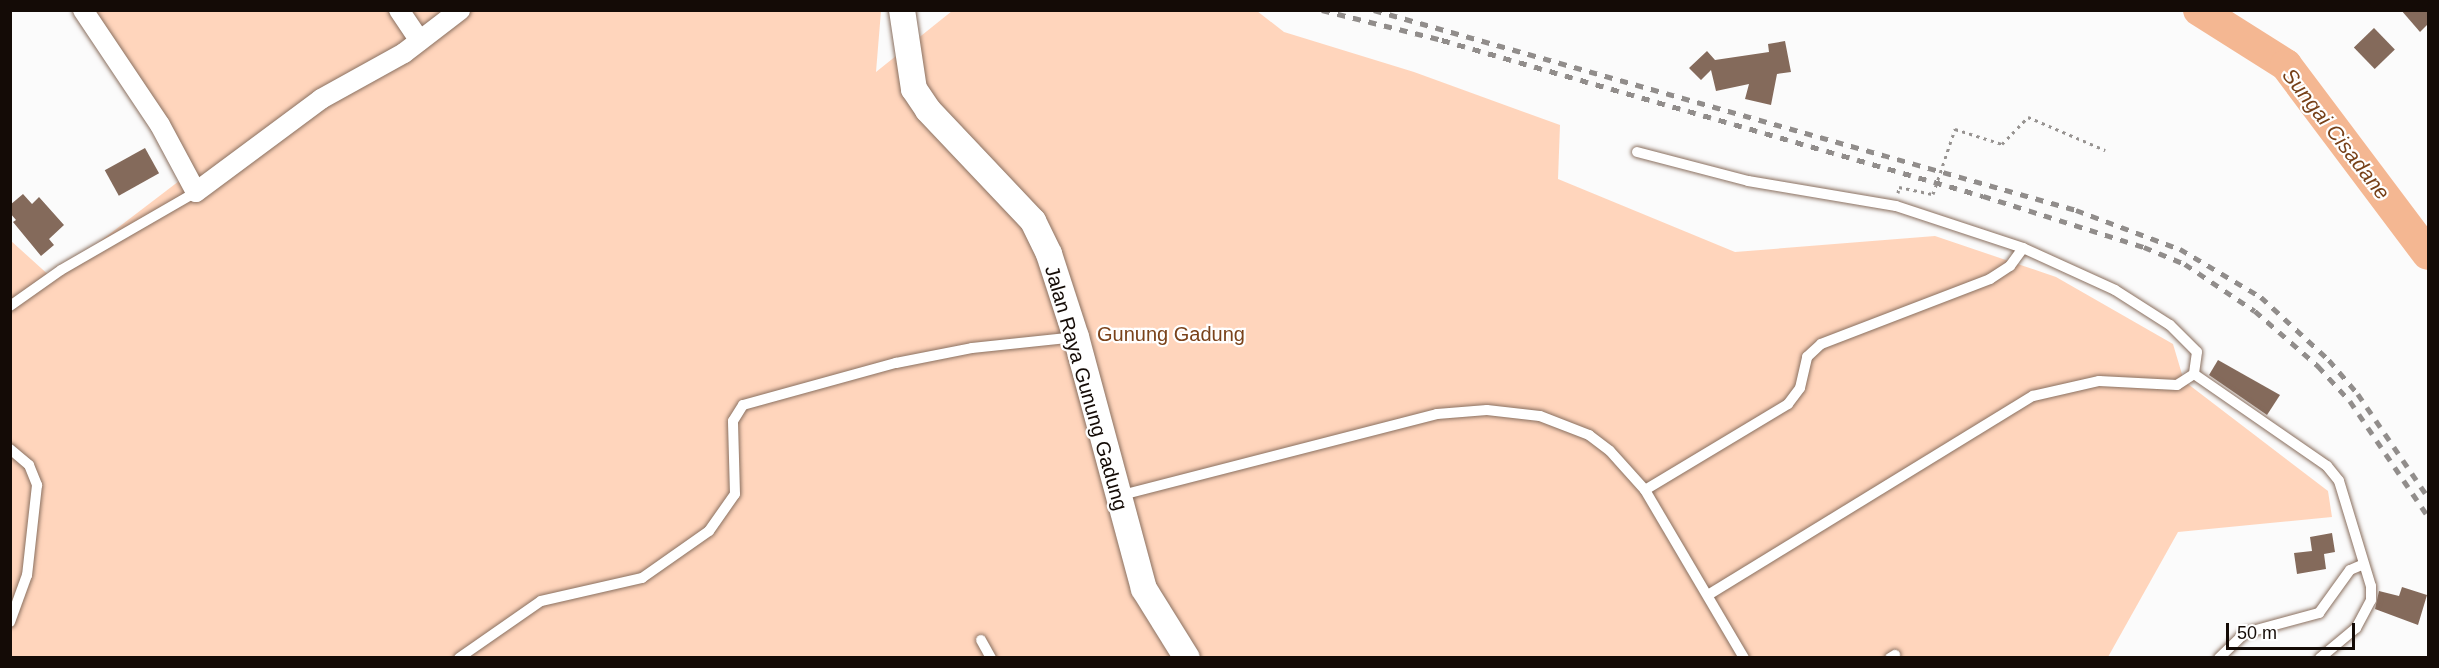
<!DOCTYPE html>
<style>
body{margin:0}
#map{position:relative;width:2439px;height:668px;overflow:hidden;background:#fbfbfb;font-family:Helvetica,sans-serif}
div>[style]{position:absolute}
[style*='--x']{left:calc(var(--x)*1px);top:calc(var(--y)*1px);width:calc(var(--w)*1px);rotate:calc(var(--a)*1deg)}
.green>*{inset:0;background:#ffd5bc}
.river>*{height:32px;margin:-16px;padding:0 16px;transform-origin:16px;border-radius:16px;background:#f4b792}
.building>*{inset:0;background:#846a5b;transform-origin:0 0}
.path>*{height:3px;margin-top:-1.5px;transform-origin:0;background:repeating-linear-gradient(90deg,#979391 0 3px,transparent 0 7.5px)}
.roads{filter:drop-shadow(0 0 2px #8a7060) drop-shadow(0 0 2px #8a7060)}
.service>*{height:10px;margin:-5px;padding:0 5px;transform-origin:5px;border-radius:5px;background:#fff}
.minor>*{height:20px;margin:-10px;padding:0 10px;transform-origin:10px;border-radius:10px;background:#fff}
.tertiary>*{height:26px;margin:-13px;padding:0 13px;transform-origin:13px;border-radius:13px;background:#fff}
.rail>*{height:4.5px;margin-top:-2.25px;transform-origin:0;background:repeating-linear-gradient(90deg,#918d8b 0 8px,transparent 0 16px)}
.path-bridge>*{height:3px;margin-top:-1.5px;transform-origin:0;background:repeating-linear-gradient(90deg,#979391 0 3px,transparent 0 7.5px)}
span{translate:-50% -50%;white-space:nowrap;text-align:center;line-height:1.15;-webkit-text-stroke:4.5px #fff;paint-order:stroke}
.park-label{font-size:20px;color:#7a421a}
.street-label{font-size:20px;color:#140b06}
.water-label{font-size:21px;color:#774018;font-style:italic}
.frame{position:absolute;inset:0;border:12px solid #140b06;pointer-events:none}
.scale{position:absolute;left:2226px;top:623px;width:129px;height:27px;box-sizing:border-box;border:3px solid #140b06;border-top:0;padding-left:8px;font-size:18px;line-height:21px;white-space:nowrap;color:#140b06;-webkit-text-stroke:4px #fff;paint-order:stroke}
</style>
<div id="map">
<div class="green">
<div style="clip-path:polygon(72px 11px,881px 11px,876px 72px,952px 11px,1257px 11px,1284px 32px,1414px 72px,1560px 125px,1558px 179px,1735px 252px,1935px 236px,2056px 277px,2173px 344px,2184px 381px,2328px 491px,2332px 517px,2178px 532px,2108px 657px,11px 657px,10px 240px,52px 278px,183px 178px,180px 148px)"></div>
</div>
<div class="river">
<div style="--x:2199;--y:10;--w:103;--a:32.3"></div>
<div style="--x:2286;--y:65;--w:236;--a:53.1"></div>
</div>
<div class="building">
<div style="clip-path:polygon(2401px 10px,2428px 10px,2428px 24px,2420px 32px)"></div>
<div style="left:2374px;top:28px;width:30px;height:28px;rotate:46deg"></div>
<div style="clip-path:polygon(1785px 41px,1791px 72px,1777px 74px,1771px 105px,1745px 99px,1749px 84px,1716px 91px,1711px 70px,1701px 80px,1689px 68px,1707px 51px,1715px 60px,1769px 52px,1768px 44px)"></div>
<div style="left:145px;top:148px;width:29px;height:46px;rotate:61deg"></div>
<div style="clip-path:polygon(23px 194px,32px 204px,39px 197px,64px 225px,49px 239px,54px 245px,41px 256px,13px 222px,16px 220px,10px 213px,10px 205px)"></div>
<div style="clip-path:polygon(2218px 360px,2280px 395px,2267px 415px,2209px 375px)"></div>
<div style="clip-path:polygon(2332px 533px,2335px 552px,2324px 554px,2326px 569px,2297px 574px,2294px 553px,2312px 551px,2310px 537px)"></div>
<div style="clip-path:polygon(2402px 587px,2427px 595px,2418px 625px,2375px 609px,2379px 591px,2399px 596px)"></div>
</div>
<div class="path">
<div style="--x:1955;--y:129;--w:49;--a:17.7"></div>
<div style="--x:2002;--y:144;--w:37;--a:-46"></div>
<div style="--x:2028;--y:117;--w:84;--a:23.2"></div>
<div style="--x:1898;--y:193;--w:6;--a:-81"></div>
<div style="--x:1899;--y:187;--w:35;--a:12"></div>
</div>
<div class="roads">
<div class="service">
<div style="--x:1637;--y:152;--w:115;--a:14.6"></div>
<div style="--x:1748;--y:181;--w:150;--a:9.6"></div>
<div style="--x:1896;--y:206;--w:134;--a:18.3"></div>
<div style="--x:2023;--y:248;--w:101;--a:24.5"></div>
<div style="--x:2115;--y:290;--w:65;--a:32.5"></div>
<div style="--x:2170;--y:325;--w:38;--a:45"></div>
<div style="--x:2197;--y:352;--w:22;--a:98"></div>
<div style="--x:10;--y:306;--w:62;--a:-35.2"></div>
<div style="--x:61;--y:270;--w:156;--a:-30"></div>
<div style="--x:10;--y:449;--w:25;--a:40"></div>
<div style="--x:29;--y:465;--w:22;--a:68"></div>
<div style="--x:37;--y:485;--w:91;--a:96.3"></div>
<div style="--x:27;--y:575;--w:50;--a:109.9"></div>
<div style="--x:1645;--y:490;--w:167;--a:-31"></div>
<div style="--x:1788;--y:404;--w:20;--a:-53"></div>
<div style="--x:1800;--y:388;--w:32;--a:-77"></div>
<div style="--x:1807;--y:357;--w:19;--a:-43"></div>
<div style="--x:1821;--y:344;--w:181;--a:-21"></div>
<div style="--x:1990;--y:279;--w:24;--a:-33"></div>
<div style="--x:2010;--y:266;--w:22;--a:-54"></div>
<div style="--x:1118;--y:496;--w:329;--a:-14.4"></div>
<div style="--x:1437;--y:414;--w:50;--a:-4.6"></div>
<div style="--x:1487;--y:410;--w:53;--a:6.5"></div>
<div style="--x:1540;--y:416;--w:53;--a:21.2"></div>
<div style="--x:1589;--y:435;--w:26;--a:37"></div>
<div style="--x:1610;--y:451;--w:52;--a:48.1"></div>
<div style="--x:1645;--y:490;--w:195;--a:59.5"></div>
<div style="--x:1708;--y:595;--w:381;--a:-31.5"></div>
<div style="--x:2033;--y:396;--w:68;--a:-12.8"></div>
<div style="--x:2099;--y:381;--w:78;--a:2.9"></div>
<div style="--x:2177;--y:385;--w:20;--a:-33"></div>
<div style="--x:2194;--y:374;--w:162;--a:34.7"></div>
<div style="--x:2327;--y:466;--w:19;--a:51"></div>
<div style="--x:2339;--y:481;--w:110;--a:73.1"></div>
<div style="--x:2371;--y:586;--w:14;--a:90"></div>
<div style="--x:2371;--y:600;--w:32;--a:118"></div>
<div style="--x:2356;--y:628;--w:47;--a:140.2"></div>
<div style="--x:981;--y:640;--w:21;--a:61"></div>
<div style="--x:459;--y:658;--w:100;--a:-34.8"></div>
<div style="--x:541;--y:601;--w:104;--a:-12.8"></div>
<div style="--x:642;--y:578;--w:82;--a:-35"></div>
<div style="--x:709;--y:531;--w:45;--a:-54.9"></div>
<div style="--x:735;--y:494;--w:73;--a:-91.6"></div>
<div style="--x:733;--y:421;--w:19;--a:-58"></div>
<div style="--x:743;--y:405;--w:159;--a:-15.4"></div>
<div style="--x:896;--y:363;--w:77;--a:-11.2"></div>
<div style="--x:972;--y:348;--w:105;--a:-6"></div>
<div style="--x:1890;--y:658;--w:6;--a:-31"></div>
<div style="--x:2219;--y:658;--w:36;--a:-44"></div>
<div style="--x:2245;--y:633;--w:77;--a:-15.1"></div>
<div style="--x:2319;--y:613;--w:53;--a:-54.2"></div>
<div style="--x:2350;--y:570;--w:15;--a:-23"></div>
</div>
<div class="minor">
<div style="--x:83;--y:10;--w:138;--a:56.2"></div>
<div style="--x:160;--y:125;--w:76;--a:61.8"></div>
<div style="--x:196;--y:192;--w:156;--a:-36.6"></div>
<div style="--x:321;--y:99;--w:95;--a:-29"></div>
<div style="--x:404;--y:53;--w:71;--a:-37.5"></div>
<div style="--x:399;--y:10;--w:37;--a:56"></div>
</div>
<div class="tertiary">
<div style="--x:902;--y:10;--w:80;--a:81.4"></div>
<div style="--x:914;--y:89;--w:25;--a:56"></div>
<div style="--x:928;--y:110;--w:153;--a:46.6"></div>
<div style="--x:1033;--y:221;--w:37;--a:64"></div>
<div style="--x:1049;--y:254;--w:87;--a:72"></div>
<div style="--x:1076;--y:337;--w:261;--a:74.9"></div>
<div style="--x:1144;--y:589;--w:81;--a:58.1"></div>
</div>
</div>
<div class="rail">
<div style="--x:1322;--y:10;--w:124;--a:14"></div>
<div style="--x:1442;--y:40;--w:563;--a:16.09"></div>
<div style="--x:1983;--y:196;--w:169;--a:17.6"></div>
<div style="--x:2144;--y:247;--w:44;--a:22.5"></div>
<div style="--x:2185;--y:264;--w:84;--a:33.9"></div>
<div style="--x:2255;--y:311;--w:84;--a:41.1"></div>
<div style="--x:2318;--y:366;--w:47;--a:47.6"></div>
<div style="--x:2350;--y:401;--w:139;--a:55.9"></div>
<div style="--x:1374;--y:10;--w:730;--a:15.9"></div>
<div style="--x:2076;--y:210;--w:111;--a:20.6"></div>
<div style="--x:2180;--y:249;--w:94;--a:30.7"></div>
<div style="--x:2261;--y:297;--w:93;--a:42.8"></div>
<div style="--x:2329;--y:360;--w:45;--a:49.5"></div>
<div style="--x:2358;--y:394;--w:125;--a:55.8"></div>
</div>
<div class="path-bridge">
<div style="--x:1933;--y:194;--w:69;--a:-71.3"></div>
</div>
<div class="park-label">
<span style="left:1171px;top:334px">Gunung Gadung</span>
</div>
<div class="street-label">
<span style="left:1086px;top:388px;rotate:74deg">Jalan Raya Gunung Gadung</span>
</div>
<div class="water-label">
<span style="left:2336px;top:134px;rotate:52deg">Sungai Cisadane</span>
</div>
<div class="frame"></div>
<div class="scale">50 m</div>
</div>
